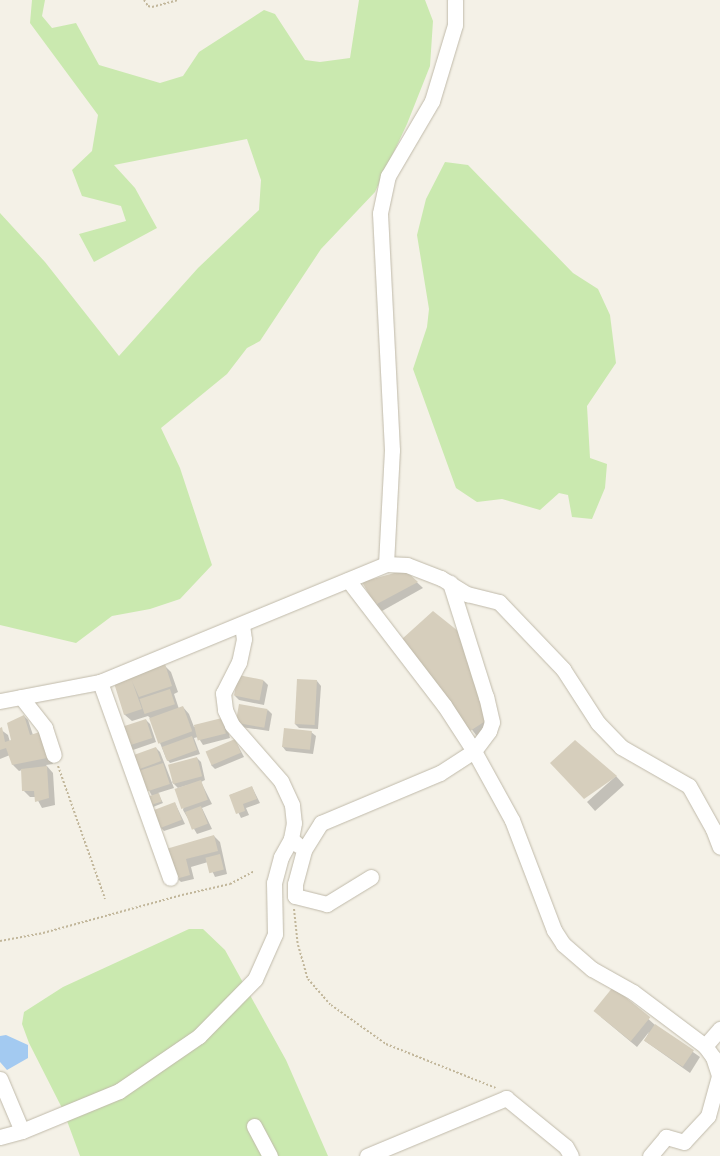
<!DOCTYPE html>
<style>
body{margin:0}
#map{position:relative;width:720px;height:1156px;overflow:hidden;background:#f4f1e7;font-family:Manrope,sans-serif}
div>[style]{position:absolute}
[style*='--x']{left:calc(var(--x)*1px);top:calc(var(--y)*1px);width:calc(var(--w)*1px);rotate:calc(var(--a)*1deg)}
.green>*{inset:0;background:#cae9af}
.water>*{inset:0;background:#a3caf1}
.shadow>*{inset:0;background:#0003;transform-origin:0 0}
.building>*{inset:0;background:#d6cebc;transform-origin:0 0}
.path>*{height:2px;margin-top:-1px;transform-origin:0;background:repeating-linear-gradient(90deg,#c2b79b 0 2px,transparent 0 4px)}
.roads{filter:drop-shadow(0 0 1px #c0baaa) drop-shadow(0 0 1px #c0baaa)}
.minor>*{height:15px;margin:-7.5px;padding:0 7.5px;transform-origin:7.5px;border-radius:7.5px;background:#fff}
span{translate:-50% -50%;white-space:nowrap;text-align:center;line-height:1.15;-webkit-text-stroke:4px #fff;paint-order:stroke}
</style>
<div id="map">
<div class="green">
<div style="clip-path:polygon(32px 0,45px 0,42px 16px,52px 28px,76px 23px,99px 65px,160px 83px,183px 76px,199px 52px,264px 10px,275px 14px,305px 60px,320px 62px,350px 58px,359px 0,425px 0,433px 21px,430px 66px,407px 124px,375px 192px,321px 249px,260px 341px,247px 348px,227px 374px,161px 428px,180px 468px,212px 565px,180px 599px,150px 609px,112px 616px,76px 643px,0 625px,0 213px,45px 262px,119px 356px,198px 268px,259px 210px,261px 180px,247px 139px,114px 165px,135px 188px,157px 228px,94px 262px,79px 234px,126px 221px,121px 206px,82px 196px,72px 170px,92px 151px,98px 115px,30px 23px)"></div>
<div style="clip-path:polygon(445px 162px,468px 165px,573px 273px,598px 289px,610px 315px,616px 363px,587px 406px,590px 458px,607px 464px,605px 488px,592px 519px,572px 517px,568px 495px,559px 493px,540px 510px,502px 499px,477px 502px,456px 488px,413px 369px,427px 327px,429px 309px,417px 235px,426px 199px)"></div>
<div style="clip-path:polygon(189px 929px,203px 929px,225px 950px,286px 1060px,328px 1156px,80px 1156px,63px 1110px,29px 1043px,22px 1024px,24px 1012px,63px 987px)"></div>
</div>
<div class="water">
<div style="clip-path:polygon(6px 1035px,28px 1045px,28px 1058px,7px 1070px,0 1062px,0 1036px)"></div>
</div>
<div class="shadow">
<div style="clip-path:polygon(405px 571px,423px 588px,382px 611px,376px 605px)"></div>
<div style="clip-path:polygon(403px 639px,495px 729px,479px 739px)"></div>
<div style="clip-path:polygon(165px 666px,171px 672px,178px 692px,174px 694px,179px 709px,183px 707px,189px 714px,194px 727px,222px 719px,226px 723px,230px 738px,203px 745px,198px 737px,194px 738px,200px 754px,170px 763px,166px 758px,150px 718px,148px 716px,132px 721px,125px 715px,115px 684px)"></div>
<div style="clip-path:polygon(239px 676px,264px 681px,268px 685px,264px 705px,239px 700px,235px 696px)"></div>
<div style="clip-path:polygon(298px 680px,317px 681px,321px 686px,318px 729px,299px 728px,295px 724px)"></div>
<div style="clip-path:polygon(268px 710px,272px 714px,269px 731px,241px 727px,237px 722px)"></div>
<div style="clip-path:polygon(24px 716px,28px 720px,33px 735px,46px 740px,53px 764px,46px 765px,53px 773px,55px 805px,42px 808px,36px 797px,30px 797px,23px 790px,22px 770px,19px 771px,13px 765px,10px 755px,0 759px,0 729px,8px 735px,10px 742px,13px 741px)"></div>
<div style="clip-path:polygon(146px 720px,150px 724px,156px 742px,133px 750px,129px 746px)"></div>
<div style="clip-path:polygon(311px 732px,316px 736px,313px 754px,286px 751px,282px 746px)"></div>
<div style="clip-path:polygon(235px 740px,244px 757px,215px 769px,211px 765px)"></div>
<div style="clip-path:polygon(156px 748px,160px 752px,174px 788px,158px 793px,163px 803px,153px 807px,152px 796px,137px 768px)"></div>
<div style="clip-path:polygon(197px 758px,201px 762px,205px 780px,201px 782px,212px 804px,202px 808px,212px 829px,197px 834px,183px 810px,188px 785px,178px 788px,172px 782px)"></div>
<div style="left:616px;top:776px;width:12px;height:39px;rotate:48deg"></div>
<div style="clip-path:polygon(252px 787px,260px 803px,246px 808px,249px 815px,241px 818px,230px 795px)"></div>
<div style="clip-path:polygon(175px 803px,185px 824px,164px 831px,160px 827px)"></div>
<div style="clip-path:polygon(214px 836px,220px 842px,227px 874px,215px 877px,208px 862px,191px 867px,194px 879px,181px 882px,177px 878px,174px 866px)"></div>
<div style="clip-path:polygon(614px 988px,655px 1025px,700px 1057px,690px 1073px,645px 1041px,649px 1032px,637px 1047px,601px 1017px)"></div>
</div>
<div class="building">
<div style="clip-path:polygon(405px 570px,418px 582px,375px 605px,362px 582px)"></div>
<div style="clip-path:polygon(433px 611px,458px 631px,487px 720px,470px 731px,402px 639px)"></div>
<div style="clip-path:polygon(165px 664px,172px 686px,139px 697px,132px 681px,142px 709px,124px 715px,114px 683px)"></div>
<div style="left:238px;top:675px;width:26px;height:21px;rotate:11deg"></div>
<div style="left:297px;top:679px;width:20px;height:45px;rotate:3deg"></div>
<div style="left:170px;top:689px;width:16px;height:32px;rotate:72deg"></div>
<div style="left:239px;top:704px;width:29px;height:19px;rotate:10deg"></div>
<div style="left:183px;top:706px;width:27px;height:36px;rotate:70deg"></div>
<div style="clip-path:polygon(24px 715px,30px 735px,40px 732px,47px 758px,12px 765px,6px 748px,0 750px,0 728px,2px 727px,5px 742px,11px 740px,7px 723px)"></div>
<div style="left:222px;top:718px;width:16px;height:29px;rotate:76deg"></div>
<div style="left:146px;top:719px;width:20px;height:25px;rotate:72deg"></div>
<div style="left:284px;top:728px;width:28px;height:19px;rotate:6deg"></div>
<div style="left:192px;top:736px;width:15px;height:32px;rotate:70deg"></div>
<div style="left:235px;top:739px;width:15px;height:32px;rotate:67deg"></div>
<div style="clip-path:polygon(575px 740px,617px 776px,584px 799px,550px 763px)"></div>
<div style="left:156px;top:747px;width:15px;height:25px;rotate:70deg"></div>
<div style="left:197px;top:757px;width:20px;height:30px;rotate:75deg"></div>
<div style="left:163px;top:763px;width:22px;height:25px;rotate:72deg"></div>
<div style="clip-path:polygon(47px 766px,49px 798px,35px 802px,34px 791px,22px 791px,21px 769px)"></div>
<div style="left:201px;top:780px;width:21px;height:28px;rotate:71deg"></div>
<div style="clip-path:polygon(252px 786px,257px 799px,243px 804px,245px 811px,236px 814px,229px 795px)"></div>
<div style="left:159px;top:793px;width:9px;height:13px;rotate:72deg"></div>
<div style="left:175px;top:802px;width:19px;height:23px;rotate:69deg"></div>
<div style="left:201px;top:806px;width:19px;height:17px;rotate:69deg"></div>
<div style="clip-path:polygon(214px 835px,218px 851px,186px 859px,190px 875px,176px 879px,166px 849px)"></div>
<div style="left:220px;top:854px;width:16px;height:15px;rotate:76deg"></div>
<div style="left:613px;top:987px;width:48px;height:31px;rotate:39deg"></div>
<div style="left:655px;top:1024px;width:47px;height:20px;rotate:34deg"></div>
</div>
<div class="path">
<div style="--x:144;--y:0;--w:7;--a:56"></div>
<div style="--x:148;--y:6;--w:4;--a:14"></div>
<div style="--x:152;--y:7;--w:27;--a:-15"></div>
<div style="--x:58;--y:766;--w:141;--a:70.5"></div>
<div style="--x:294;--y:909;--w:36;--a:84"></div>
<div style="--x:298;--y:945;--w:35;--a:74"></div>
<div style="--x:308;--y:979;--w:35;--a:49"></div>
<div style="--x:331;--y:1005;--w:67;--a:35.3"></div>
<div style="--x:386;--y:1044;--w:118;--a:21.8"></div>
<div style="--x:0;--y:941;--w:44;--a:-10.5"></div>
<div style="--x:43;--y:933;--w:144;--a:-15.3"></div>
<div style="--x:182;--y:895;--w:49;--a:-12.9"></div>
<div style="--x:230;--y:884;--w:27;--a:-28"></div>
</div>
<div class="roads">
<div class="minor">
<div style="--x:386;--y:564;--w:114;--a:-87"></div>
<div style="--x:392;--y:450;--w:237;--a:-92.9"></div>
<div style="--x:380;--y:213;--w:38;--a:-78"></div>
<div style="--x:388;--y:176;--w:87;--a:-59.6"></div>
<div style="--x:432;--y:101;--w:79;--a:-73.2"></div>
<div style="--x:455;--y:25;--w:25;--a:-90"></div>
<div style="--x:348;--y:580;--w:158;--a:52.5"></div>
<div style="--x:444;--y:705;--w:55;--a:56.9"></div>
<div style="--x:474;--y:751;--w:79;--a:61.2"></div>
<div style="--x:512;--y:820;--w:118;--a:69.1"></div>
<div style="--x:554;--y:930;--w:17;--a:57"></div>
<div style="--x:563;--y:944;--w:38;--a:41"></div>
<div style="--x:592;--y:969;--w:47;--a:29.3"></div>
<div style="--x:633;--y:992;--w:90;--a:36.9"></div>
<div style="--x:705;--y:1046;--w:14;--a:54"></div>
<div style="--x:713;--y:1057;--w:20;--a:72"></div>
<div style="--x:719;--y:1076;--w:41;--a:105.4"></div>
<div style="--x:708;--y:1116;--w:35;--a:133"></div>
<div style="--x:684;--y:1142;--w:19;--a:-164"></div>
<div style="--x:666;--y:1137;--w:25;--a:130"></div>
<div style="--x:242;--y:625;--w:14;--a:82"></div>
<div style="--x:244;--y:639;--w:24;--a:102"></div>
<div style="--x:239;--y:662;--w:35;--a:117"></div>
<div style="--x:223;--y:693;--w:17;--a:83"></div>
<div style="--x:225;--y:710;--w:17;--a:65"></div>
<div style="--x:232;--y:725;--w:74;--a:48.8"></div>
<div style="--x:281;--y:781;--w:26;--a:65"></div>
<div style="--x:292;--y:805;--w:18;--a:84"></div>
<div style="--x:294;--y:823;--w:16;--a:101"></div>
<div style="--x:291;--y:839;--w:9;--a:41"></div>
<div style="--x:100;--y:682;--w:208;--a:70.3"></div>
<div style="--x:21;--y:697;--w:39;--a:52"></div>
<div style="--x:45;--y:728;--w:28;--a:72"></div>
<div style="--x:0;--y:701;--w:102;--a:-10.8"></div>
<div style="--x:100;--y:682;--w:309;--a:-22.4"></div>
<div style="--x:386;--y:564;--w:21;--a:3"></div>
<div style="--x:407;--y:565;--w:36;--a:21"></div>
<div style="--x:441;--y:578;--w:31;--a:32"></div>
<div style="--x:467;--y:594;--w:33;--a:14"></div>
<div style="--x:499;--y:602;--w:93;--a:46.3"></div>
<div style="--x:563;--y:669;--w:64;--a:57.1"></div>
<div style="--x:598;--y:723;--w:33;--a:46"></div>
<div style="--x:621;--y:747;--w:78;--a:29.8"></div>
<div style="--x:689;--y:786;--w:49;--a:60.8"></div>
<div style="--x:713;--y:829;--w:19;--a:69"></div>
<div style="--x:371;--y:877;--w:52;--a:148.5"></div>
<div style="--x:327;--y:904;--w:33;--a:-166"></div>
<div style="--x:295;--y:896;--w:12;--a:-90"></div>
<div style="--x:295;--y:884;--w:35;--a:-75"></div>
<div style="--x:304;--y:850;--w:32;--a:-58"></div>
<div style="--x:321;--y:823;--w:129;--a:-22.8"></div>
<div style="--x:440;--y:773;--w:40;--a:-32.9"></div>
<div style="--x:474;--y:751;--w:25;--a:-53"></div>
<div style="--x:489;--y:731;--w:9;--a:-72"></div>
<div style="--x:492;--y:722;--w:26;--a:-103"></div>
<div style="--x:486;--y:697;--w:120;--a:-107.5"></div>
<div style="--x:705;--y:1046;--w:23;--a:-49"></div>
<div style="--x:0;--y:1079;--w:56;--a:67.1"></div>
<div style="--x:254;--y:1126;--w:34;--a:62"></div>
<div style="--x:0;--y:1137;--w:23;--a:-15"></div>
<div style="--x:22;--y:1131;--w:105;--a:-22.4"></div>
<div style="--x:119;--y:1091;--w:97;--a:-34.5"></div>
<div style="--x:199;--y:1036;--w:80;--a:-45.5"></div>
<div style="--x:255;--y:979;--w:49;--a:-66"></div>
<div style="--x:275;--y:934;--w:51;--a:-91.1"></div>
<div style="--x:274;--y:883;--w:27;--a:-75"></div>
<div style="--x:281;--y:857;--w:21;--a:-61"></div>
<div style="--x:367;--y:1156;--w:151;--a:-22.6"></div>
<div style="--x:506;--y:1098;--w:77;--a:39.2"></div>
<div style="--x:566;--y:1147;--w:10;--a:61"></div>
</div>
</div>
</div>
